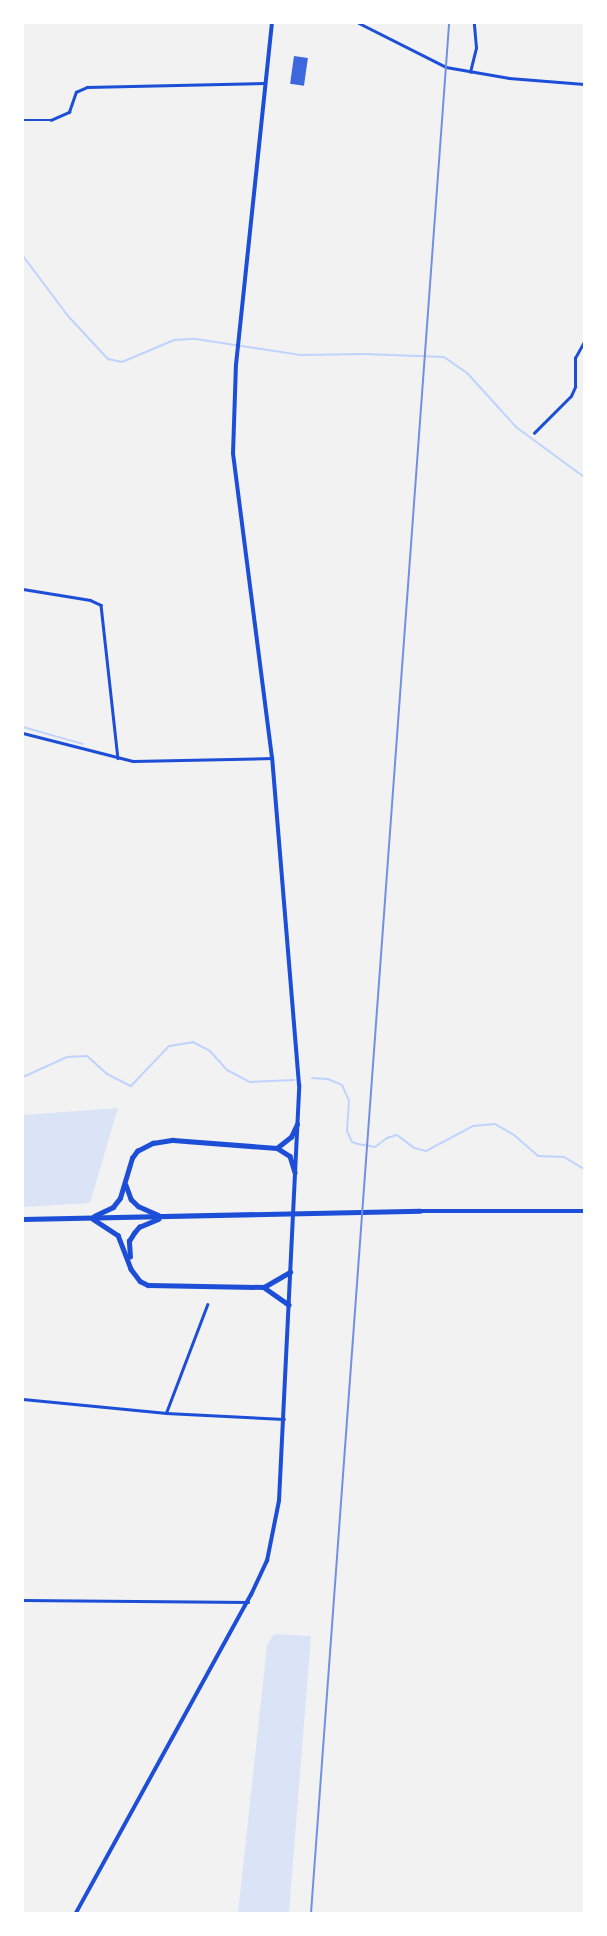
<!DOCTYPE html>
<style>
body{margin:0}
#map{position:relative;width:607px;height:1936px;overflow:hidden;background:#f2f2f2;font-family:"PT Sans Narrow",sans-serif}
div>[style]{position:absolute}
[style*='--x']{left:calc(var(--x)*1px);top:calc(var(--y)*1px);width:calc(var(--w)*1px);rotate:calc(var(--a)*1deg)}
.green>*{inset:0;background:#dbe4f7}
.stream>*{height:2px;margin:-1px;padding:0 1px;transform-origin:1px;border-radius:1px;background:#bfd3fe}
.building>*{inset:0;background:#3d67dc;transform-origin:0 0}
.minor>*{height:2.5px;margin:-1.25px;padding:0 1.25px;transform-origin:1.25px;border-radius:1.25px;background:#1d4ed8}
.tertiary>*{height:3.5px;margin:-1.75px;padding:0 1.75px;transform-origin:1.75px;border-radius:1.75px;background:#1d4ed8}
.primary>*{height:4.5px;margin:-2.25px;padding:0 2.25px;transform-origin:2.25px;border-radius:2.25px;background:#1d4ed8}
.rail>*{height:2px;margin:-1px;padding:0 1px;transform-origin:1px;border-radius:1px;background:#7290e2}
span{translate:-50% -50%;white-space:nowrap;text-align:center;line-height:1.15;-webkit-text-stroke:7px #fff;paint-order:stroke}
.frame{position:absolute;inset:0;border:24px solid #fff;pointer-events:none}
</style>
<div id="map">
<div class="green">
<div style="clip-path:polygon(118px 1108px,90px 1203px,23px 1207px,23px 1115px)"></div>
<div style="clip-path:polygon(274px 1634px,311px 1636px,289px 1913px,238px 1913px,267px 1645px)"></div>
</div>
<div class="stream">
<div style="--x:23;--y:256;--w:75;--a:53.1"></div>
<div style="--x:68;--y:316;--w:59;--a:47.1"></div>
<div style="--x:108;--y:359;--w:14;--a:12"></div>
<div style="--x:122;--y:362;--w:56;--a:-22.9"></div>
<div style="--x:174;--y:340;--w:22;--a:-3"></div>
<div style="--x:196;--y:339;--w:105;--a:8.7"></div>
<div style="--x:300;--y:355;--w:64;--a:-0.9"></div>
<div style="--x:364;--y:354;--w:80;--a:2.1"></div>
<div style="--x:444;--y:357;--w:29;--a:35"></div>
<div style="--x:468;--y:374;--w:72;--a:47.8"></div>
<div style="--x:516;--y:427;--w:84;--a:36.3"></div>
<div style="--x:23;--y:727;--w:62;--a:15.8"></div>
<div style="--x:23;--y:1077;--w:48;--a:-24.4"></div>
<div style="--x:67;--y:1057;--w:20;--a:-3"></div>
<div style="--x:87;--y:1056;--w:27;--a:42"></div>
<div style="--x:107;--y:1074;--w:27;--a:27"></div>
<div style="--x:131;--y:1086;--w:55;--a:-46.5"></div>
<div style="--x:169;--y:1046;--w:24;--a:-9"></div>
<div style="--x:193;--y:1042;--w:19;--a:28"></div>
<div style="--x:210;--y:1051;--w:25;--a:48"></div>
<div style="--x:227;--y:1070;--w:26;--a:28"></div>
<div style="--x:250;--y:1082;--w:44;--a:-2.6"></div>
<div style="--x:312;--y:1078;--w:16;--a:4"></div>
<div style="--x:328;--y:1079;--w:15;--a:23"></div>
<div style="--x:342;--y:1085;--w:17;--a:66"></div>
<div style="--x:349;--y:1101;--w:30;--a:94"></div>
<div style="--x:347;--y:1131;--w:12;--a:66"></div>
<div style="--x:352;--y:1142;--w:6;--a:18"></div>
<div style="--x:358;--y:1144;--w:17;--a:10"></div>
<div style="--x:375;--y:1147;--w:15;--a:-37"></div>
<div style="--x:387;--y:1138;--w:10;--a:-17"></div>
<div style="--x:397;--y:1135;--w:21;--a:37"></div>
<div style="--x:414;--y:1148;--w:12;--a:14"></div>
<div style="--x:426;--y:1151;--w:53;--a:-28"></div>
<div style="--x:473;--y:1126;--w:22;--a:-5"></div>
<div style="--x:495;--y:1124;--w:22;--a:30"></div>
<div style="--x:514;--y:1135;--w:32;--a:41"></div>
<div style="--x:538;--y:1156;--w:26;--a:2"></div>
<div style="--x:564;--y:1157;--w:23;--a:31"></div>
</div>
<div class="building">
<div style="left:294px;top:56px;width:14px;height:28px;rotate:8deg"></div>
</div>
<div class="minor">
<div style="--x:359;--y:23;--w:97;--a:26.8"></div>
<div style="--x:446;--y:67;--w:64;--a:9.9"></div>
<div style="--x:509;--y:78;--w:75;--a:4.6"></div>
<div style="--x:470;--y:72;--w:25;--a:-76"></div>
<div style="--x:476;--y:48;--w:25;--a:-95"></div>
<div style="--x:23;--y:120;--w:28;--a:0"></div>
<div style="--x:51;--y:120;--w:20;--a:-24"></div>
<div style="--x:69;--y:112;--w:21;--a:-71"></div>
<div style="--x:76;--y:92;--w:12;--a:-24"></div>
<div style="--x:87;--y:87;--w:178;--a:-1.3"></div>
<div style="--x:534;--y:433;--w:52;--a:-45"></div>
<div style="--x:571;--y:396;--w:10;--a:-66"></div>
<div style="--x:575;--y:387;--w:29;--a:-90"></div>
<div style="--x:575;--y:358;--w:18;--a:-61"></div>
<div style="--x:23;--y:589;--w:68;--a:9.3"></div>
<div style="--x:90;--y:600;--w:12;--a:24"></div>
<div style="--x:101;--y:605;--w:154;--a:83.7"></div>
<div style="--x:23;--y:733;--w:114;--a:14.3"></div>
<div style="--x:133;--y:761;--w:139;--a:-1.2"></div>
<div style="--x:23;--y:1399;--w:144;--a:5.6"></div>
<div style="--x:166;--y:1413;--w:118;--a:2.9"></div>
<div style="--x:166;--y:1413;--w:116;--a:-69.2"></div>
<div style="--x:23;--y:1600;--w:225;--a:0.5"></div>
</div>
<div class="tertiary">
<div style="--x:76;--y:1913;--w:363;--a:-61.2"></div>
<div style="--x:251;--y:1595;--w:38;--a:-65"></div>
<div style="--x:267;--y:1561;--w:61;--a:-78.7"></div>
<div style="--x:279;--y:1501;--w:416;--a:-87.2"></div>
<div style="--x:299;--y:1085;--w:328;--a:-94.7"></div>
<div style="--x:272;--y:758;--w:306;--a:-97.3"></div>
<div style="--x:233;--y:454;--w:89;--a:-88.1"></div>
<div style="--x:236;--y:365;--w:344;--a:-84"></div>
</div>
<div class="primary">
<div style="--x:278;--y:1147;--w:16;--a:-38"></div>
<div style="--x:291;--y:1137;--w:14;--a:-65"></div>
<div style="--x:126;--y:1185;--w:15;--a:70"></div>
<div style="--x:131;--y:1199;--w:10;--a:45"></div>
<div style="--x:138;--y:1206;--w:22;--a:24"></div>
<div style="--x:94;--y:1216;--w:21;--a:-25"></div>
<div style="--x:113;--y:1207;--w:11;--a:-52"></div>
<div style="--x:120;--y:1198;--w:42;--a:-73.3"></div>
<div style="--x:132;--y:1158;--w:9;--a:-54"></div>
<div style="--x:137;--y:1151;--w:18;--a:-27"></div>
<div style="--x:153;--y:1143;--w:20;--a:-9"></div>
<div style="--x:173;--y:1140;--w:104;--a:4.4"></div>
<div style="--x:277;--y:1148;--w:15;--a:32"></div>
<div style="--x:290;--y:1156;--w:17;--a:73"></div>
<div style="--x:23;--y:1219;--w:397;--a:-1.2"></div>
<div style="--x:420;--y:1211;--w:164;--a:0"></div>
<div style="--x:93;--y:1219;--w:30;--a:33"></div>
<div style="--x:118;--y:1235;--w:36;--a:69"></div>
<div style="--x:131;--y:1269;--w:15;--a:53"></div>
<div style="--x:140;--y:1281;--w:9;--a:27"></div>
<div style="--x:148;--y:1285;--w:116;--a:1"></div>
<div style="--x:264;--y:1287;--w:30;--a:-30"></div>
<div style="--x:130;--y:1257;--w:16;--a:-94"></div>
<div style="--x:129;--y:1241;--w:9;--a:-58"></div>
<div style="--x:134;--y:1233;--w:8;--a:-50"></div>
<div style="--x:139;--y:1227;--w:21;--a:-23"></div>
<div style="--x:265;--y:1288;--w:29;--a:35"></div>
</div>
<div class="rail">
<div style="--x:311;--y:1913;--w:1895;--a:-85.82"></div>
</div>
<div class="frame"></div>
</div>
